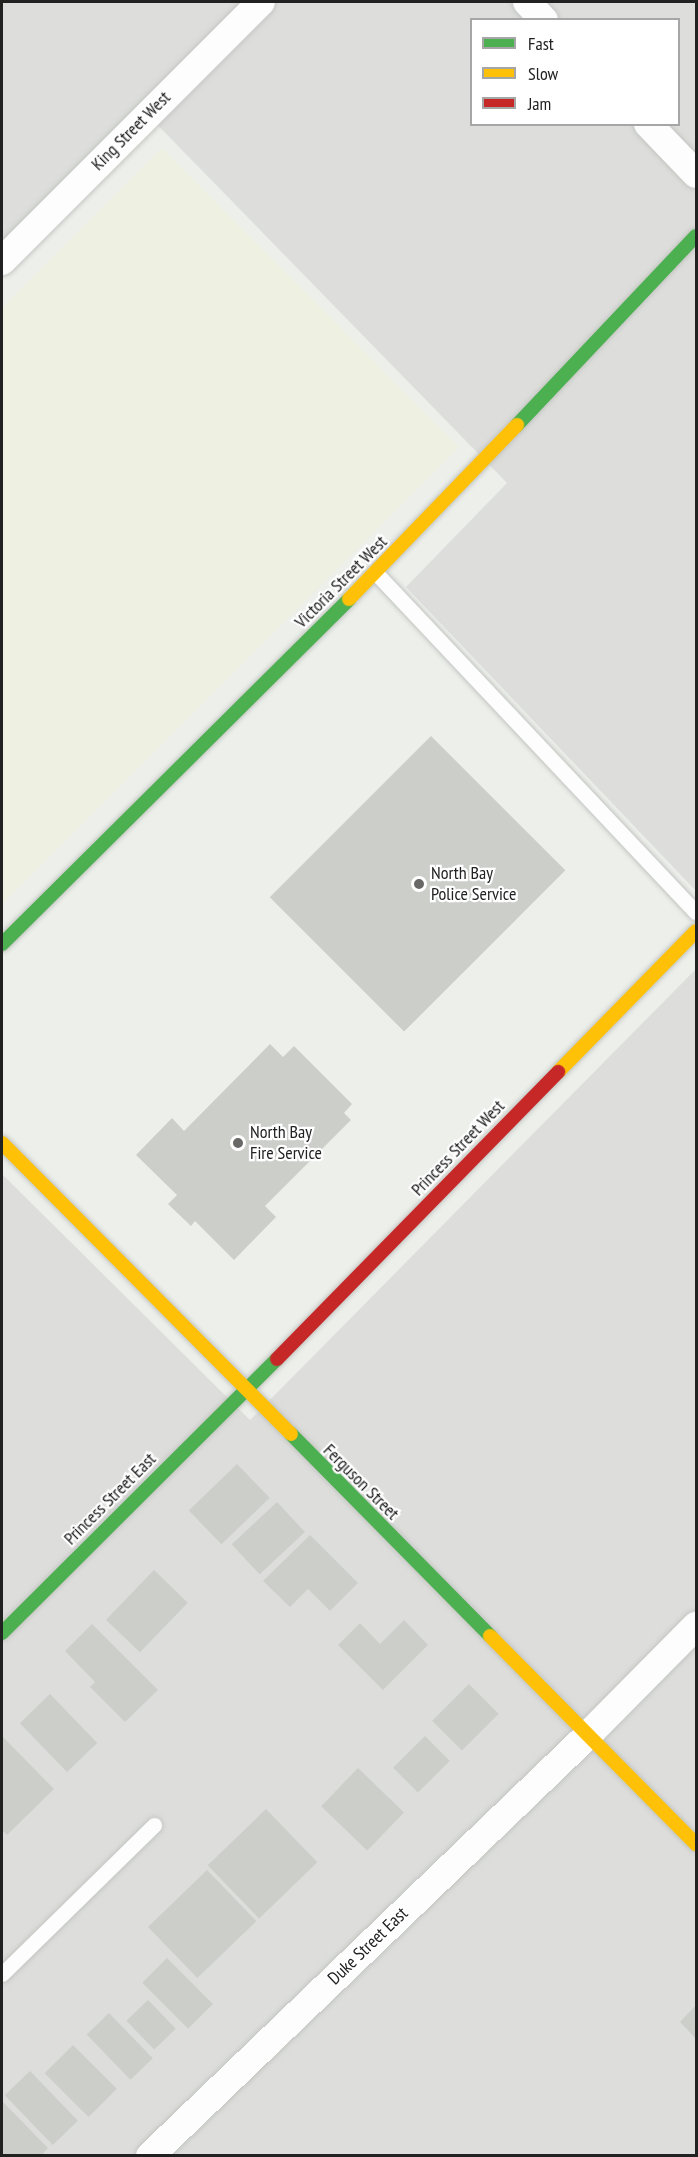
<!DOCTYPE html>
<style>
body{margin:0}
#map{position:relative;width:698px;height:2157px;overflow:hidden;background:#ecefea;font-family:"PT Sans Narrow",sans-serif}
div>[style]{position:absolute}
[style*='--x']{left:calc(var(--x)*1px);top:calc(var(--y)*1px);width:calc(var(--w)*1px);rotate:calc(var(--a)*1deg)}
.residential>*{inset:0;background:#dddedb}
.commercial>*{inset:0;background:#eef0e1}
.building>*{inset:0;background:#ccceca;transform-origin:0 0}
.roads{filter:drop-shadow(0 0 2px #c3c5c2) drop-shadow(0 0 2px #c3c5c2)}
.lane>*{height:15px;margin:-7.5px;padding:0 7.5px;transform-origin:7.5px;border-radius:7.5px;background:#fcfdfc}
.street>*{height:28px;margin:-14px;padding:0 14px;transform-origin:14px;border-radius:14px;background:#fcfdfc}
.fast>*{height:14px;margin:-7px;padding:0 7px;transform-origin:7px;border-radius:7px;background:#4caf50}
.slow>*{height:14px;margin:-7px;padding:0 7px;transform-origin:7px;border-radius:7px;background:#ffc107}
.jam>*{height:14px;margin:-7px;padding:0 7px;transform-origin:7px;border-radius:7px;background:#c62828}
.dots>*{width:16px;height:16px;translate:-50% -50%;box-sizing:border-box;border:3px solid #fff;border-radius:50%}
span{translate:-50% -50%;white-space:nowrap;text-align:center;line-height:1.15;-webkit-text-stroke:4.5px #fff;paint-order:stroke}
.street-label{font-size:18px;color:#212121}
.poi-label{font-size:18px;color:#212121}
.left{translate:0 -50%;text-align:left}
.frame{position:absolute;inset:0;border:3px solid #212121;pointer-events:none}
.legend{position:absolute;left:470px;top:18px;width:210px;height:108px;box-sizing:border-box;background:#fff;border:2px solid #a6a6a6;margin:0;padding:8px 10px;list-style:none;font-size:18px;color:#212121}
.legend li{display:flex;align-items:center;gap:12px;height:30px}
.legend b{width:30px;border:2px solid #a6a6a6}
</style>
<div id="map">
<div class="residential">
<div style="clip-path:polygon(evenodd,2px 2px,696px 2px,696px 891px,406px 587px,507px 483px,139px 106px,2px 243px,2px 2px,472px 20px,678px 20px,678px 124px,472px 124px,472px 20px)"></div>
<div style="clip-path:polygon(696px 969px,696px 2155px,2px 2155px,2px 1174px,250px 1420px)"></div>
</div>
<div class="commercial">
<div style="clip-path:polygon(162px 148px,459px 447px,2px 904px,2px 308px)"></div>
</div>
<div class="building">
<div style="left:431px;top:736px;width:190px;height:228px;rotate:45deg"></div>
<div style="clip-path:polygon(270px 1044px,283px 1057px,294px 1046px,352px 1104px,344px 1113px,351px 1120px,265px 1206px,276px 1217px,234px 1260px,195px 1221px,191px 1226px,168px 1204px,177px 1195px,136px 1155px,172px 1118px,184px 1131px)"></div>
<div style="left:237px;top:1464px;width:47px;height:67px;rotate:46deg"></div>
<div style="left:277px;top:1502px;width:41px;height:62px;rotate:47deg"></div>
<div style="clip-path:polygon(310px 1535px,358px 1583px,330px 1611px,308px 1589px,290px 1607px,263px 1581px)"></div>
<div style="left:154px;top:1570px;width:47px;height:69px;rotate:44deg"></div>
<div style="clip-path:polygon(404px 1620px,428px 1645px,383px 1690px,338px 1645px,360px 1623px,380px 1644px)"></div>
<div style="clip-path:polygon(92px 1624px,158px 1690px,125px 1722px,90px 1687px,95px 1682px,65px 1651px)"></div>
<div style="left:469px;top:1684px;width:42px;height:52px;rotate:45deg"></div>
<div style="left:50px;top:1694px;width:68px;height:42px;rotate:46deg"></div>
<div style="clip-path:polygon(2px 1736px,54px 1789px,7px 1835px,2px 1830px)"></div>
<div style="left:425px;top:1736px;width:35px;height:45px;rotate:45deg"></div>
<div style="left:358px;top:1768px;width:64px;height:53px;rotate:44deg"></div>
<div style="left:266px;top:1809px;width:74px;height:81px;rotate:46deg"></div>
<div style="left:207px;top:1870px;width:71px;height:82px;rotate:46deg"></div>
<div style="left:167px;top:1958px;width:65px;height:35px;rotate:45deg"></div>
<div style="left:148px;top:2000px;width:40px;height:30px;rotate:46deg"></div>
<div style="clip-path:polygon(696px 2005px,696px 2039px,680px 2022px)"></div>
<div style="left:109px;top:2013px;width:63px;height:31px;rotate:46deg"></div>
<div style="left:73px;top:2045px;width:62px;height:40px;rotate:45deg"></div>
<div style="left:30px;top:2071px;width:69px;height:35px;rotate:46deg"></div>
<div style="clip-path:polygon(2px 2101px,48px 2148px,41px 2156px,2px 2156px)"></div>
</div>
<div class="roads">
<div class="lane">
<div style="--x:376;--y:573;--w:466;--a:46.7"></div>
<div style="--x:2;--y:1974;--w:213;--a:-44.4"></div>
</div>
<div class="street">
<div style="--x:527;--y:2;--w:25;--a:47"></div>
<div style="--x:648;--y:124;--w:69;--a:46.2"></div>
<div style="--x:2;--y:261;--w:366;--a:-45"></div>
<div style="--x:150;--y:2156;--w:606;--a:-43.86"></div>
<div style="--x:587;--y:1736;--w:155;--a:-45.3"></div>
</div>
<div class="fast">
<div style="--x:517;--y:425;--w:260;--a:-46.6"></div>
<div style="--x:2;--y:944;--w:489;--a:-44.8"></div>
<div style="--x:291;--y:1434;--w:284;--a:45.4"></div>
<div style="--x:2;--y:1633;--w:388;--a:-44.9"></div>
</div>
<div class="slow">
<div style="--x:349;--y:599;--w:242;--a:-46"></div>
<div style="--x:558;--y:1072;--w:197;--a:-45.6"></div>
<div style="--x:2;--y:1143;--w:410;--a:45.2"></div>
<div style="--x:490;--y:1636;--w:293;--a:45.3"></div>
</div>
<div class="jam">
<div style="--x:277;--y:1359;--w:402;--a:-45.6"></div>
</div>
</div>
<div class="dots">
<div style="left:419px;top:884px;background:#686967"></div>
<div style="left:238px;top:1143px;background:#686967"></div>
</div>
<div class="street-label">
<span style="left:131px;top:131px;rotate:-45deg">King Street West</span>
<span style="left:341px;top:582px;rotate:-45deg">Victoria Street West</span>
<span style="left:458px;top:1148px;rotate:-46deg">Princess Street West</span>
<span style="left:361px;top:1482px;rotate:45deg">Ferguson Street</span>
<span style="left:110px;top:1499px;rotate:-45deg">Princess Street East</span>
<span style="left:368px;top:1946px;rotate:-44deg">Duke Street East</span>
</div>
<div class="poi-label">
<span class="left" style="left:431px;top:884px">North Bay<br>Police Service</span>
<span class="left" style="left:250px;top:1143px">North Bay<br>Fire Service</span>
</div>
<div class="frame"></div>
<ul class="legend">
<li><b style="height:8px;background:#4caf50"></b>Fast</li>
<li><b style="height:8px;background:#ffc107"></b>Slow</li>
<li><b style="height:8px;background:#c62828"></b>Jam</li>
</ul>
</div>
